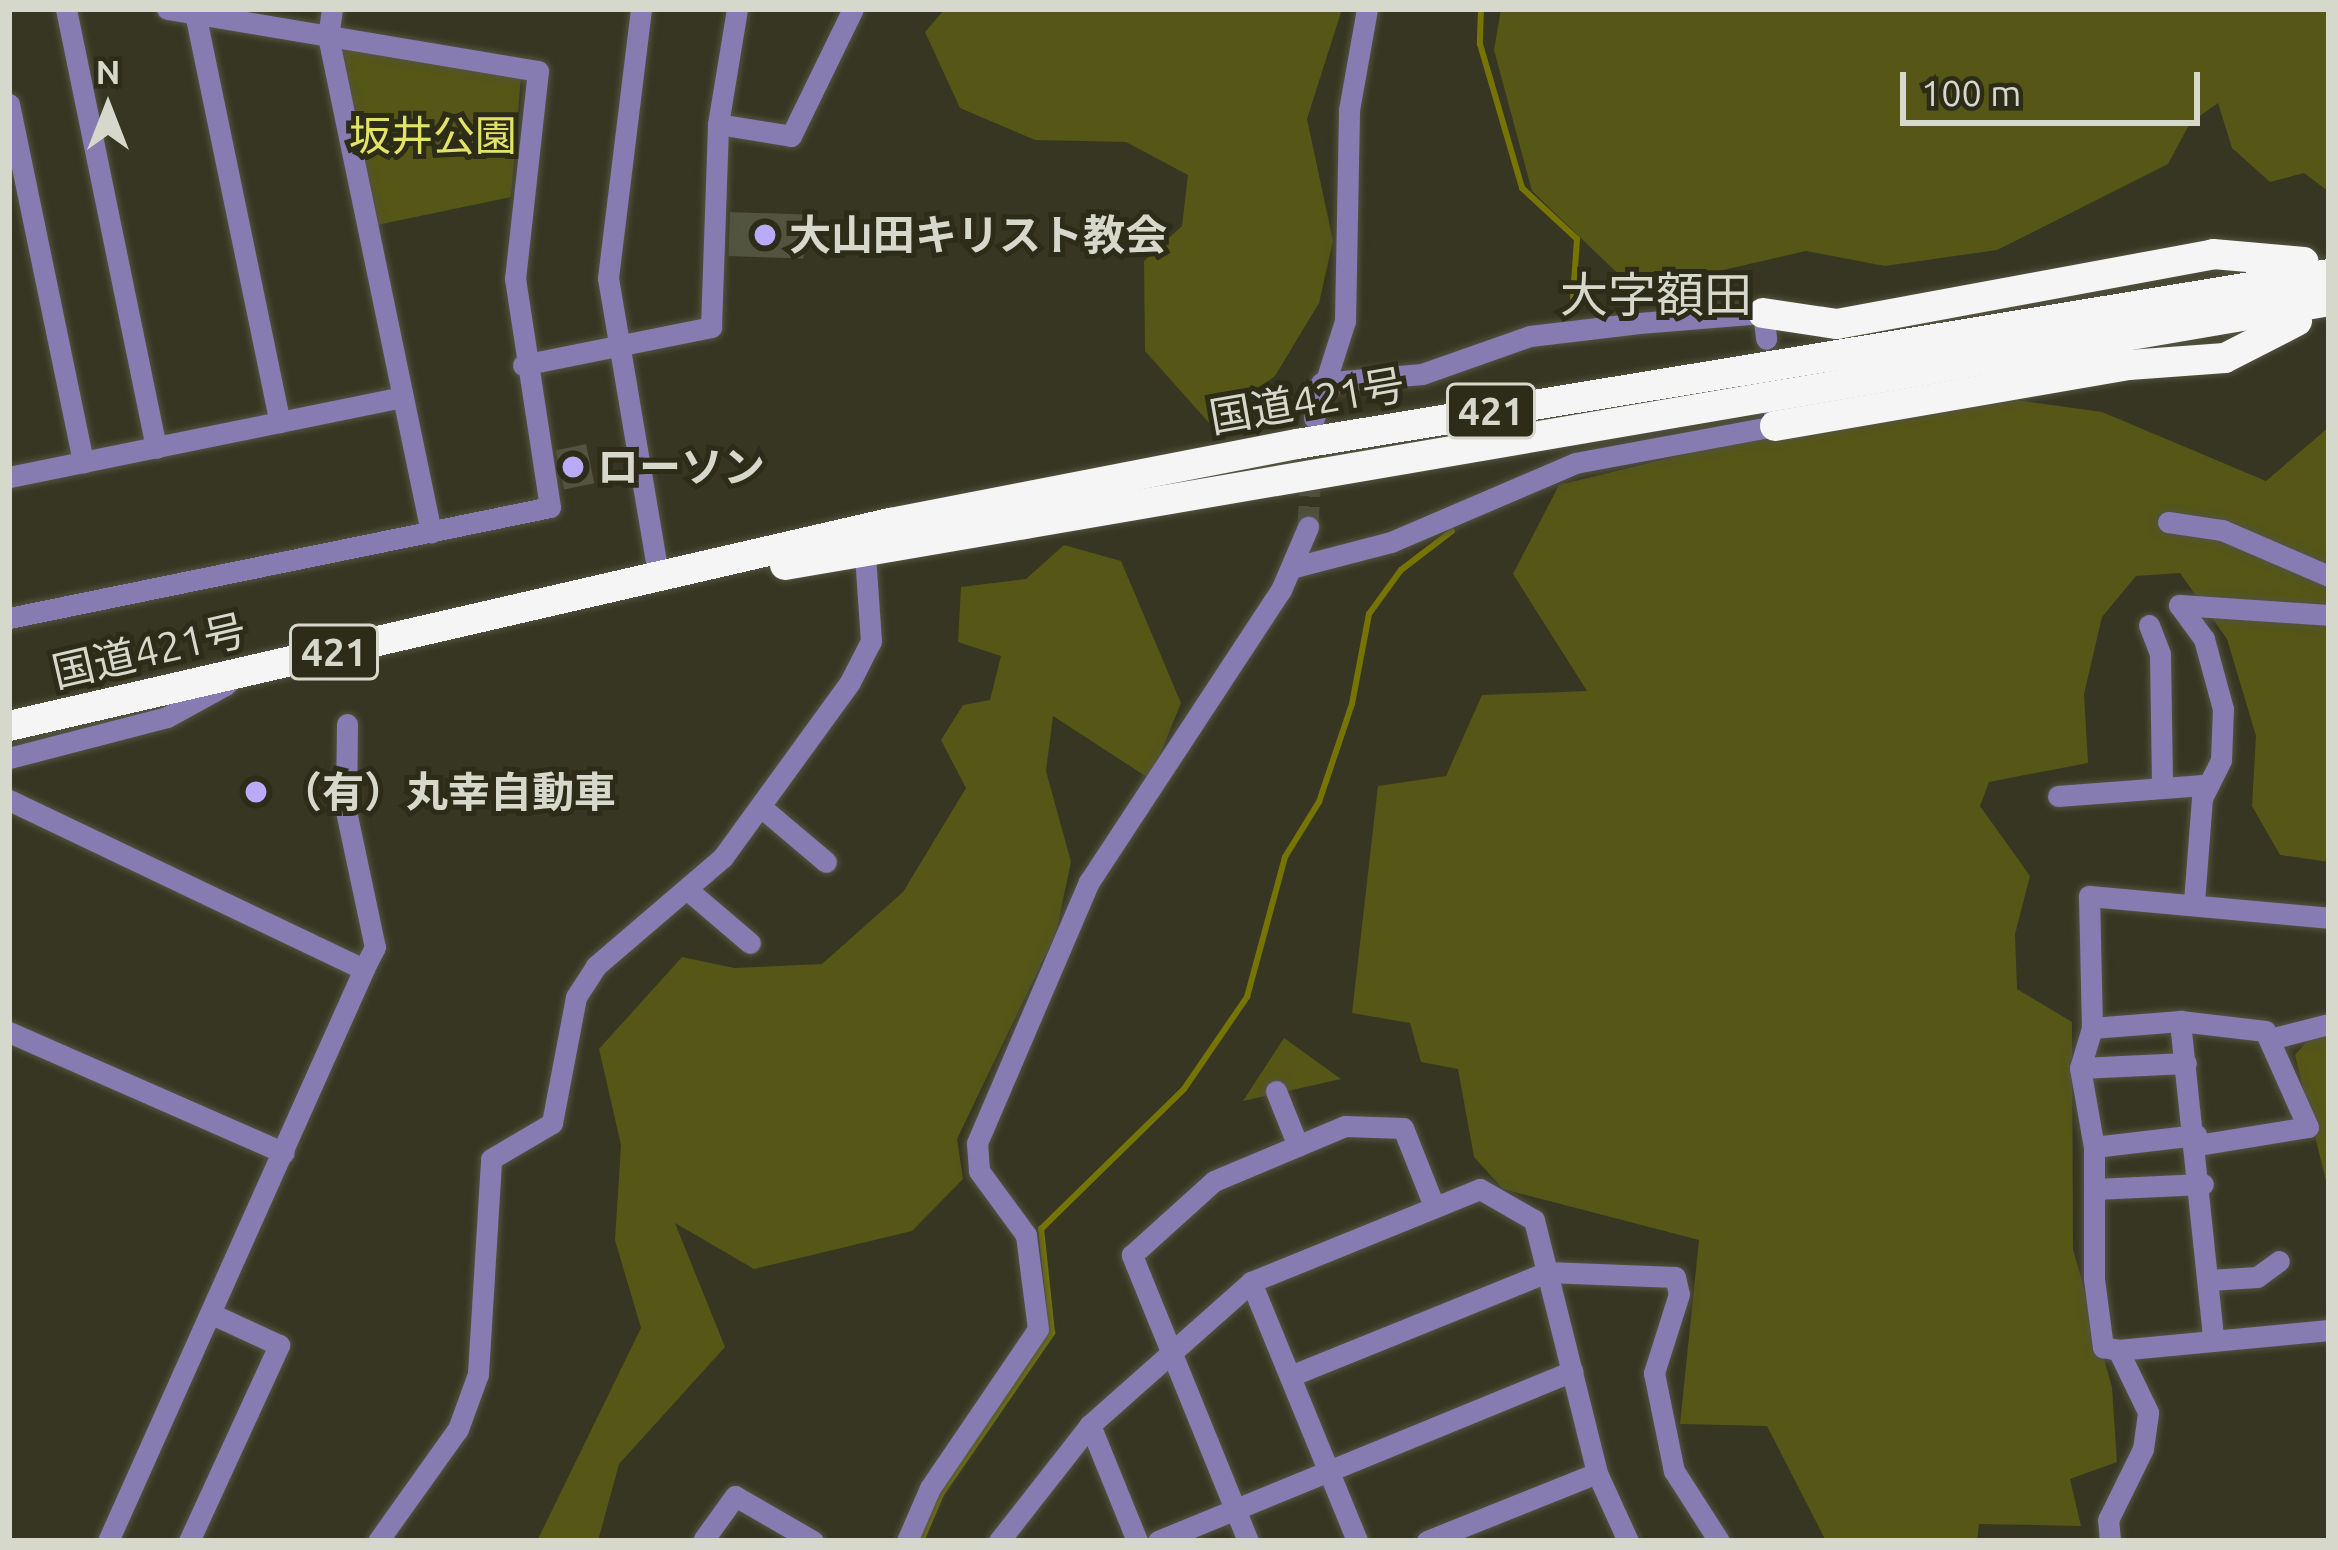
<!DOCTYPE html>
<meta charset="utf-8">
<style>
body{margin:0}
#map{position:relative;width:2338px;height:1550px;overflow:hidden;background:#363622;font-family:Ubuntu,"Noto Sans JP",sans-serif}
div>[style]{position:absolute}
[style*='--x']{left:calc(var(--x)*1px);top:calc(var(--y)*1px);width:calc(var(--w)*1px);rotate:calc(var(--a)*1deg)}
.green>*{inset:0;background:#565616}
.stream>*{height:6px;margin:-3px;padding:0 3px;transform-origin:3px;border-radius:3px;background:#767504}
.building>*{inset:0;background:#53543f;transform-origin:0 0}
.minor-tunnel>*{height:21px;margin-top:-10.5px;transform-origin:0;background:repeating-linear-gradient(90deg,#4e4e3c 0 21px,transparent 0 31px)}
.roads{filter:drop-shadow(0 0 3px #535341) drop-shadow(0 0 3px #535341)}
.minor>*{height:21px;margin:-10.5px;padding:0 10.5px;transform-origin:10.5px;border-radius:10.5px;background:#867cb2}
.highway>*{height:30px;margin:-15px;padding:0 15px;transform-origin:15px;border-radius:15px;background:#f5f5f5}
.dots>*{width:33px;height:33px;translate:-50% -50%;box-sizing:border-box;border:6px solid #2c2c18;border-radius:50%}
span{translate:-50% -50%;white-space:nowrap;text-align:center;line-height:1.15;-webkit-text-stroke:10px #2c2c18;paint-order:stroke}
.shield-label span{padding:3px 9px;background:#2c2c18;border:3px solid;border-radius:9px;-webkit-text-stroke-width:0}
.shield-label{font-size:39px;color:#d7d8cc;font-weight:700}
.park-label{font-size:42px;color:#e3e466}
.poi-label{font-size:42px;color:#d7d8cc;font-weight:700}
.left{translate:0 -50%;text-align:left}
.street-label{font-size:42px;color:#d7d8cc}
.quarter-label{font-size:48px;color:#d7d8cc}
.frame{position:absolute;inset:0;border:12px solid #d7d8cc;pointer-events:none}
.north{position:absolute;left:48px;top:48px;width:120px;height:120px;-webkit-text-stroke:9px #2c2c18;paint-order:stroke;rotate:0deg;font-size:33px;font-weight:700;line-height:48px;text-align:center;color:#d7d8cc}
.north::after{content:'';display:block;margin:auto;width:42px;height:54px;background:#d7d8cc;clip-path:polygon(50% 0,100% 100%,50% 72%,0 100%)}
.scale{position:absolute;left:1900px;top:72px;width:300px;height:54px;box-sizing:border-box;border:6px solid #d7d8cc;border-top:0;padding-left:15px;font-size:36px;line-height:42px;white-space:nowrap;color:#d7d8cc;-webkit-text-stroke:9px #2c2c18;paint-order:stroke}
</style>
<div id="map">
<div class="green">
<div style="clip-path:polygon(945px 9px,1342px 9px,1307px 119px,1333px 241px,1319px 303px,1275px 376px,1210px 424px,1145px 351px,1144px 261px,1182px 226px,1188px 175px,1126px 142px,1035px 140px,960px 108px,925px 32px)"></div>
<div style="clip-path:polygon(1501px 9px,2329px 9px,2329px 192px,2304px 173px,2270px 182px,2232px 148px,2218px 103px,2190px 123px,2168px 164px,1997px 250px,1885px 266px,1806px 251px,1635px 290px,1532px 191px,1494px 50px)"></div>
<div style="clip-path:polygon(347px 47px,521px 76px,511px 197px,377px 225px,341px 53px)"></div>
<div style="clip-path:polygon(1988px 396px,2102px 412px,2266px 481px,2329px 427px,2329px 862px,2280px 855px,2252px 806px,2256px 736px,2227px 639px,2180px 573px,2136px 576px,2102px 617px,2084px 694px,2088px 763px,1989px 782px,1980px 806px,2030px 876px,2015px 934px,2017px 989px,2072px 1022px,2073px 1249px,2112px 1387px,2117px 1462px,2070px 1479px,2081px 1526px,1979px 1524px,1977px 1541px,1826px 1541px,1767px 1426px,1680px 1424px,1699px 1240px,1503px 1189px,1474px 1157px,1458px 1069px,1421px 1062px,1410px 1023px,1352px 1013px,1378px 786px,1446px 776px,1482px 695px,1587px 691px,1513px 574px,1559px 485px,1780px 431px)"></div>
<div style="clip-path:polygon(1064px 545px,1121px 561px,1181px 703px,1150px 779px,1053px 716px,1046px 771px,1071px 862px,1056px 933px,957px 1139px,963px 1179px,912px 1231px,754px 1269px,675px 1223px,725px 1347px,619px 1464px,598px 1541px,537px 1541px,641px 1328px,615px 1240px,621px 1145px,599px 1049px,682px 957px,734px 968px,822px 964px,903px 892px,966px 788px,941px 740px,963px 705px,990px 700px,1001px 656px,958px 642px,961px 587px,1026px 579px)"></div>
<div style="clip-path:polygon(2329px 1016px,2329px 1193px,2295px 1055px)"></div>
<div style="clip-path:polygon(1284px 1038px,1341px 1079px,1243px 1101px)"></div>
</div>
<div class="stream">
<div style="--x:1481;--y:9;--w:35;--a:92"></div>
<div style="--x:1480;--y:44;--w:150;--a:73.7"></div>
<div style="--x:1522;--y:188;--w:75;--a:42.8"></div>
<div style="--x:1577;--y:239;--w:59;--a:93.9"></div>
<div style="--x:921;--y:1541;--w:51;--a:-66.9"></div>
<div style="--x:941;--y:1494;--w:196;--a:-55.4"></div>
<div style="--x:1052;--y:1333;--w:105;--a:-96"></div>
<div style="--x:1041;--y:1229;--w:200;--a:-44.4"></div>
<div style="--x:1184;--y:1089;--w:112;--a:-55.6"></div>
<div style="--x:1247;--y:997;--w:145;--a:-74.8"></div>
<div style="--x:1285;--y:857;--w:65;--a:-58.3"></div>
<div style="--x:1319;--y:802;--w:103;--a:-71.4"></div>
<div style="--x:1352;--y:704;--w:92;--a:-79.3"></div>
<div style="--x:1369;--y:614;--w:54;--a:-54"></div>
<div style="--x:1401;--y:570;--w:64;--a:-37.4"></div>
</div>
<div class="building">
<div style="left:730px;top:212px;width:75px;height:44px;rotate:2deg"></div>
<div style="left:586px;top:444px;width:40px;height:31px;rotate:78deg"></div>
</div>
<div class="minor-tunnel">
<div style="--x:1308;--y:527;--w:60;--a:-87.1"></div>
</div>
<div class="roads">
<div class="minor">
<div style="--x:66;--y:9;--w:448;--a:78.4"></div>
<div style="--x:332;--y:9;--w:27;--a:98"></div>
<div style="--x:328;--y:36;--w:507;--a:78.27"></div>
<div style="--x:641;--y:9;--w:271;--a:97"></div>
<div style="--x:608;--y:278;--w:305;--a:80.4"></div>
<div style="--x:195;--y:13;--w:418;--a:78.3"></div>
<div style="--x:9;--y:104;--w:366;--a:78.3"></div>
<div style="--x:718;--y:124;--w:74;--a:9.3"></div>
<div style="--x:791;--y:136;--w:141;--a:-64"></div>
<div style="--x:523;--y:365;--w:192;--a:-11.4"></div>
<div style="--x:711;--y:327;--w:203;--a:-88"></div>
<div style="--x:718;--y:124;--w:117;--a:-80.6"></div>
<div style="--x:1321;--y:383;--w:101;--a:-5.1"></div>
<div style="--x:1422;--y:374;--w:114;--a:-19.4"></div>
<div style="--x:1530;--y:336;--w:110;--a:-6.8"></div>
<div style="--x:1639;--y:323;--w:124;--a:-4.6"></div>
<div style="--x:1763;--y:313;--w:26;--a:83"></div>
<div style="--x:1314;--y:418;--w:102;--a:-72.3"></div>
<div style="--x:1345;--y:321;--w:211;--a:-88.9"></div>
<div style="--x:1349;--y:110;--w:103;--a:-79.9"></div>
<div style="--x:9;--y:477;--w:401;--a:-11.5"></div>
<div style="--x:2168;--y:522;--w:55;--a:8.4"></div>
<div style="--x:2222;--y:530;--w:116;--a:23.3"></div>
<div style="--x:1295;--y:567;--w:99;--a:-14.6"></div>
<div style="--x:1391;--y:542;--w:200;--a:-23.2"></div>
<div style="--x:1575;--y:463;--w:203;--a:-10.5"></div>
<div style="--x:1775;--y:426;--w:12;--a:-95"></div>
<div style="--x:9;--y:618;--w:552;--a:-11.59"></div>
<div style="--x:550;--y:507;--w:231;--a:-98.7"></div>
<div style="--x:515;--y:279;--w:209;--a:-83.7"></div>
<div style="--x:538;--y:71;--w:376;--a:-170.5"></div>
<div style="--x:2149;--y:625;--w:31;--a:69"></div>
<div style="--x:2160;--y:654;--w:132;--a:89.1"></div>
<div style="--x:347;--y:724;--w:87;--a:90.7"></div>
<div style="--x:346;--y:811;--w:139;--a:78"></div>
<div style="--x:375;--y:947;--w:25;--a:117"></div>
<div style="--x:9;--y:758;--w:163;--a:-14.5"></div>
<div style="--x:167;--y:717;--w:68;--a:-28.8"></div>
<div style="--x:2058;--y:796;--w:145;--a:-4.3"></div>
<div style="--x:2203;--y:785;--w:117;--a:94.4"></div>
<div style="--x:2203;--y:796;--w:40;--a:-63.4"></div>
<div style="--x:2221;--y:760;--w:51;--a:-87.8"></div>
<div style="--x:2223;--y:709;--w:73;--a:-105.2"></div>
<div style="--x:2204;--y:639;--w:42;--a:-126.3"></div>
<div style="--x:2179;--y:605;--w:150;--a:3.8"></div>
<div style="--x:9;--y:800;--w:393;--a:25.5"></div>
<div style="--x:364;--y:969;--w:627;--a:114.11"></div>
<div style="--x:761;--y:807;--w:85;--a:40.2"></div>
<div style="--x:689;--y:891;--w:80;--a:40.4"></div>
<div style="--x:2180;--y:1021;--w:86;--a:6.7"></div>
<div style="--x:2265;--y:1031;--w:105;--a:65.9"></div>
<div style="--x:2308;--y:1127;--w:111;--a:170.7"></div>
<div style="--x:2092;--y:1028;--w:42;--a:106.7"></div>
<div style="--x:2080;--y:1068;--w:80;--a:80"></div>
<div style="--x:2094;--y:1147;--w:132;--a:90"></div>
<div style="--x:2094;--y:1279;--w:69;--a:82.5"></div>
<div style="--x:2103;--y:1347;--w:15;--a:11"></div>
<div style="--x:9;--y:1032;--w:300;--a:23.7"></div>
<div style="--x:2270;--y:1039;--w:61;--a:-14.3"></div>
<div style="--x:2080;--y:1068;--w:106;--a:-2.7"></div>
<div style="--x:1276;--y:1091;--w:59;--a:68.2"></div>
<div style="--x:2094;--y:1147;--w:103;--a:-6.7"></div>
<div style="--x:2094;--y:1189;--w:109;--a:-2.6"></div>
<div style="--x:2209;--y:1280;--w:48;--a:-3.6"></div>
<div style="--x:2257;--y:1277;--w:27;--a:-36"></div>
<div style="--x:1251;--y:1282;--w:280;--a:67.7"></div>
<div style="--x:2213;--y:1336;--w:317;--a:-96"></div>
<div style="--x:2180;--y:1021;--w:88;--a:175.5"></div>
<div style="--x:2092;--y:1028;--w:132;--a:-91.3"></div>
<div style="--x:2089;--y:896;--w:241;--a:5.2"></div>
<div style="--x:1290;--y:1376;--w:277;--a:-22"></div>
<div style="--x:1547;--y:1272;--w:128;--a:2.2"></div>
<div style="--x:1675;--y:1277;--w:17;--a:77"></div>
<div style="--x:1679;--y:1294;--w:83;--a:107.6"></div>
<div style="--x:1654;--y:1373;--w:100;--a:78.5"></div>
<div style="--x:1674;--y:1471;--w:83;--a:57.3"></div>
<div style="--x:1090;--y:1425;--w:125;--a:67.9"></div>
<div style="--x:704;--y:1539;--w:53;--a:-54.2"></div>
<div style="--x:735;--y:1496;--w:90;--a:30"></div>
<div style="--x:189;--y:1541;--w:216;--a:-65.3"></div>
<div style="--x:279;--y:1345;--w:74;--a:-155.2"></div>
<div style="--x:378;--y:1541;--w:138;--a:-54.5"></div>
<div style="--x:458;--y:1429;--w:59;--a:-70"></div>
<div style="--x:478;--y:1374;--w:215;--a:-86.5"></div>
<div style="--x:491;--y:1159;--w:71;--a:-30.5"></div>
<div style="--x:552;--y:1123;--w:128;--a:-79.2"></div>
<div style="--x:576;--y:997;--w:37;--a:-57"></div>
<div style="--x:596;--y:966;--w:167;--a:-40.6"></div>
<div style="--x:723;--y:857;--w:216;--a:-54"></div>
<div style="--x:850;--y:682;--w:46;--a:-62.9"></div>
<div style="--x:871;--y:641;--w:85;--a:-94"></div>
<div style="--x:907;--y:1541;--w:58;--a:-66.5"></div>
<div style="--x:930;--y:1488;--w:192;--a:-55.8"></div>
<div style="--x:1038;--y:1329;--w:95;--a:-97.3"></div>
<div style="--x:1026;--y:1235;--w:79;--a:-126.3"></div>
<div style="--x:979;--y:1171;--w:28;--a:-94"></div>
<div style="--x:977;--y:1143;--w:284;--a:-66.8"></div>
<div style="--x:1089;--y:882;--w:349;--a:-56.7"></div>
<div style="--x:1281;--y:590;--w:69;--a:-66.8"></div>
<div style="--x:999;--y:1541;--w:147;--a:-51.9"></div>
<div style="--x:1090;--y:1425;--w:215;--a:-41.6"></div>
<div style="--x:1251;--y:1282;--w:247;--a:-22.1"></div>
<div style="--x:1480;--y:1189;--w:62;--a:29.9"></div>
<div style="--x:1534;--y:1220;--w:261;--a:76"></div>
<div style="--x:1597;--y:1473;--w:75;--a:65.5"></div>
<div style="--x:1158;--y:1541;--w:448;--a:-22.3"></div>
<div style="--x:1248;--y:1541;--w:309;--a:-112.1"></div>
<div style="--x:1132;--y:1255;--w:110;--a:-42.1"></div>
<div style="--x:1214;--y:1181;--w:142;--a:-22.8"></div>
<div style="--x:1345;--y:1126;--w:58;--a:2"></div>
<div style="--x:1403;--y:1128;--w:84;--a:68.3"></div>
<div style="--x:1427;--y:1541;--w:183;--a:-21.8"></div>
<div style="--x:2110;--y:1541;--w:21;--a:-95"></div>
<div style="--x:2108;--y:1520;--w:79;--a:-63.8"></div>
<div style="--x:2143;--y:1449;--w:37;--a:-82"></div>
<div style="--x:2148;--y:1412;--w:69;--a:-115.8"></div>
<div style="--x:2118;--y:1350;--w:212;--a:-5.4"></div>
</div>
<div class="highway">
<div style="--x:1763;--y:313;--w:75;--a:8.5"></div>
<div style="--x:1837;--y:324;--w:382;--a:-10.5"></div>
<div style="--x:2213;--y:254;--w:91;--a:5"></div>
<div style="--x:1775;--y:426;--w:359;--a:-9.8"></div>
<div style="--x:2129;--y:365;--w:96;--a:-4.2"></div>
<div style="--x:2225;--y:358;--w:81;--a:-27.2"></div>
<div style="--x:785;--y:565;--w:1566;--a:-9.7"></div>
<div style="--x:9;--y:726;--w:904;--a:-12.98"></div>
<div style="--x:890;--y:523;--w:415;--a:-11"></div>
<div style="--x:1297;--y:444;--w:1046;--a:-9.35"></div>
</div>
</div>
<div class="dots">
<div style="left:765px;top:235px;background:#b9abf7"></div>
<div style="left:573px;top:467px;background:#b9abf7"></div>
<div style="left:256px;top:792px;background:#b9abf7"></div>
</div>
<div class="shield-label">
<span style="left:1491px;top:411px">421</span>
<span style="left:334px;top:652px">421</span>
</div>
<div class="park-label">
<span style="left:433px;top:136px">坂井公園</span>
</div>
<div class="poi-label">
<span class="left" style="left:789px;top:235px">大山田キリスト教会</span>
<span class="left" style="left:597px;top:467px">ローソン</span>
<span class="left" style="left:280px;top:792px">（有）丸幸自動車</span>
</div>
<div class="street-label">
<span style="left:1307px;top:401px;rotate:-10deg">国道421号</span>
<span style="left:149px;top:651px;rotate:-13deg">国道421号</span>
</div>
<div class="quarter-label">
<span style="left:1656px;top:295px">大字額田</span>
</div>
<div class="frame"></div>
<div class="north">N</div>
<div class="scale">100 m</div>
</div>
